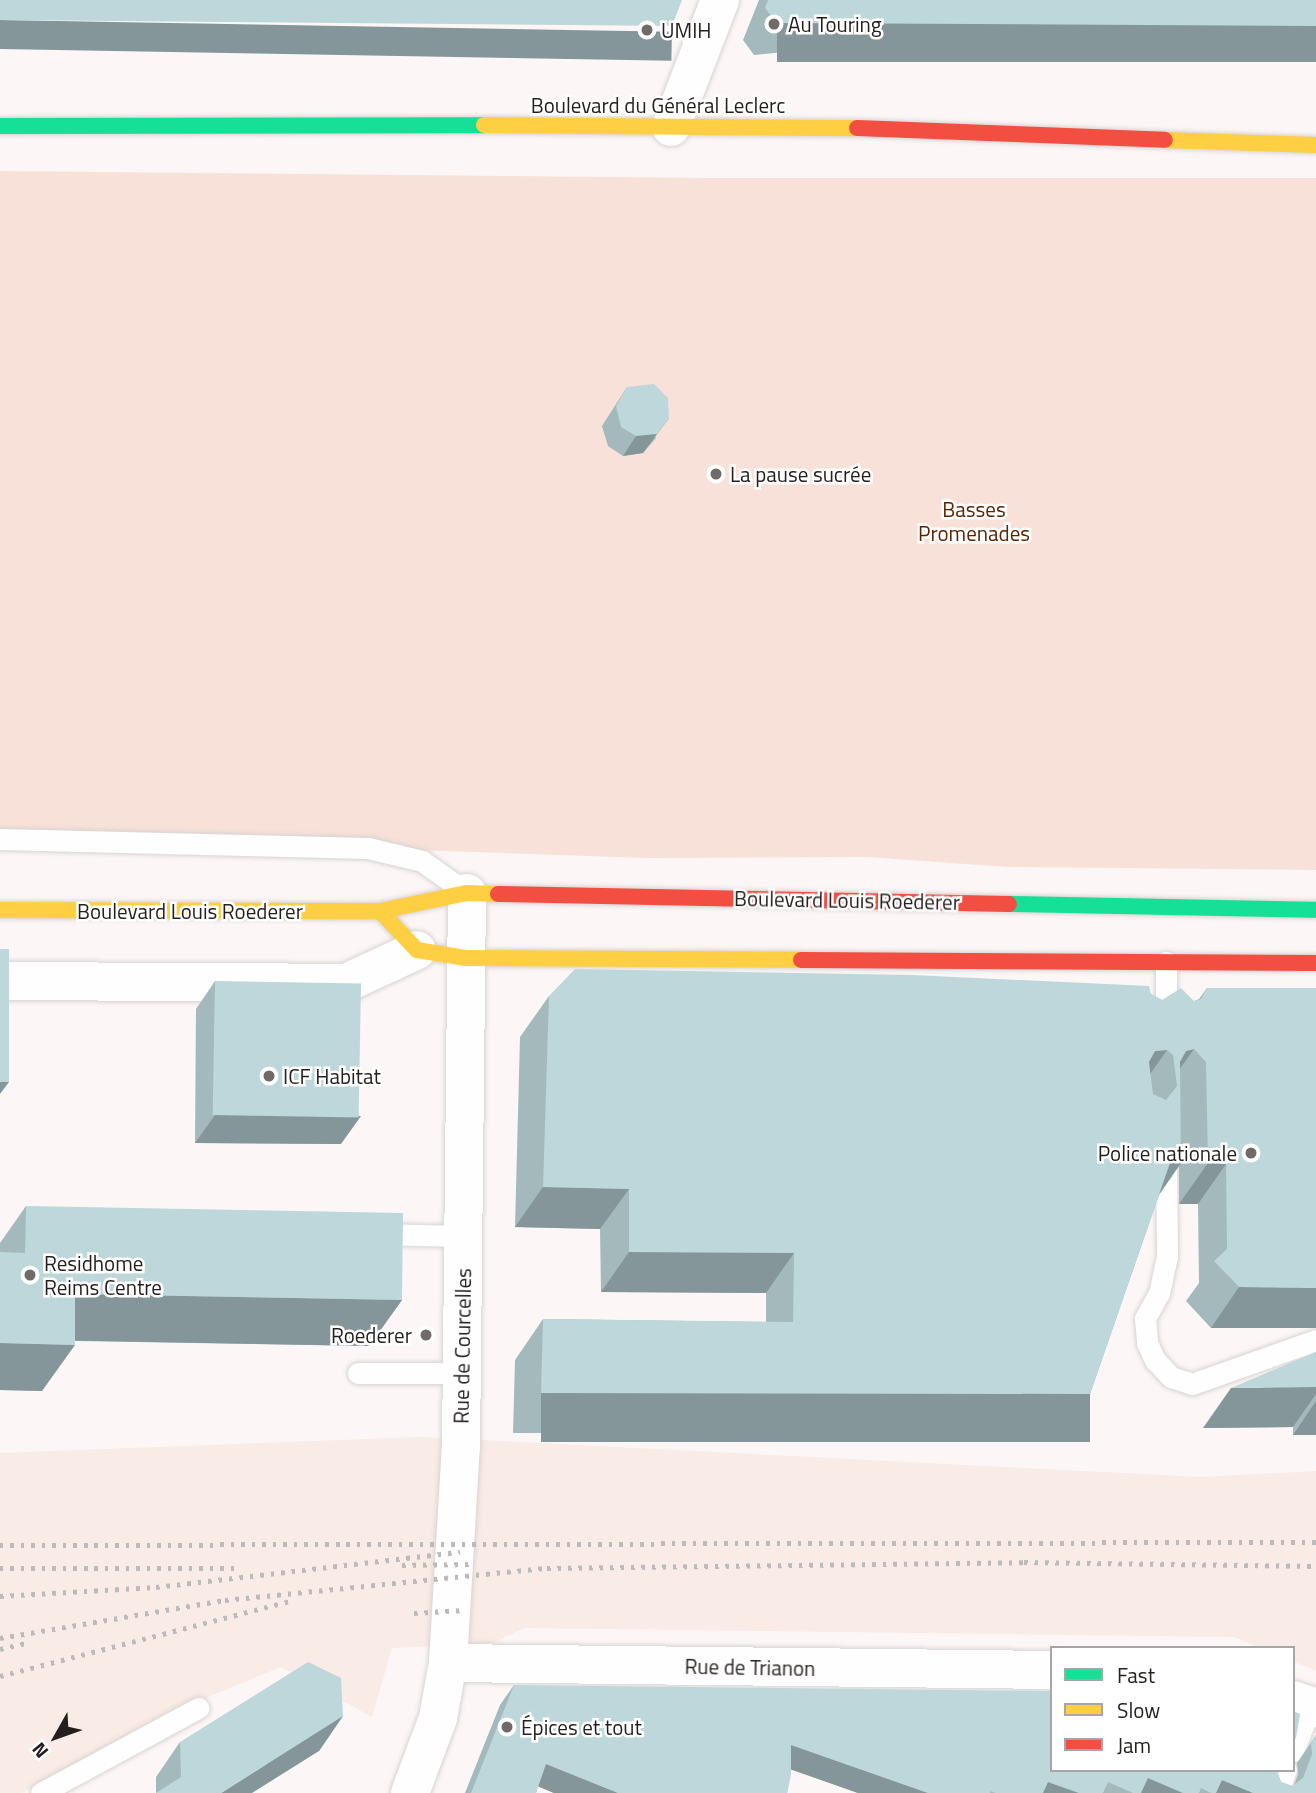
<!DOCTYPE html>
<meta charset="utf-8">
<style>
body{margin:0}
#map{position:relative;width:1316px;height:1793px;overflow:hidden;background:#fcf7f6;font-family:"Titillium Web",sans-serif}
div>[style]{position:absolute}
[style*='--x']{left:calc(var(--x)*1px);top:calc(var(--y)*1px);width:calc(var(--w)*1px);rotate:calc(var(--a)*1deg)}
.built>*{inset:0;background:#f9ebe5}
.green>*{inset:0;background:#f7e1d8}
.roads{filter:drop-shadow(0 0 2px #d8d3d2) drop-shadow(0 0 2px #d8d3d2)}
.lane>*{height:21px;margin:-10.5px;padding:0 10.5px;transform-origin:10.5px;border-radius:10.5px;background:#fffefe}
.street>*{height:38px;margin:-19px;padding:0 19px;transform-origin:19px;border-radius:19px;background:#fffefe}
.fast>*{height:16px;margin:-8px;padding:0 8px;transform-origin:8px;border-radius:8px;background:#16e098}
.slow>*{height:16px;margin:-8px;padding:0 8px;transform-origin:8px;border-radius:8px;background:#ffcf43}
.jam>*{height:16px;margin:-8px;padding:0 8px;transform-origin:8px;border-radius:8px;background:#f24e42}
.rail>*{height:5px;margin-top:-2.5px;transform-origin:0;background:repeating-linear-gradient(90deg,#bcbbba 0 3.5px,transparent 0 10.5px)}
.wall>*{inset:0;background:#a3b9bb}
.shaded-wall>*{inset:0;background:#849699;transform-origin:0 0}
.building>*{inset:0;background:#bdd7da;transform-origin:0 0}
.dots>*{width:19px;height:19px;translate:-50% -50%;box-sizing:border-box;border:4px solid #fff;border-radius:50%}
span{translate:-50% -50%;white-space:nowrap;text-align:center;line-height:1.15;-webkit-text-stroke:5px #fff;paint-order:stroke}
.poi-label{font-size:21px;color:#241f1d}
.left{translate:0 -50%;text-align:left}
.right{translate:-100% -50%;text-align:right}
.street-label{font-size:21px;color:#241f1d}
.park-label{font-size:21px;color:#5d2403}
.legend{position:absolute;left:1050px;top:1646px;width:245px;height:126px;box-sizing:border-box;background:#fff;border:2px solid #a7a5a5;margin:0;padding:9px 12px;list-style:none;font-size:21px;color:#241f1d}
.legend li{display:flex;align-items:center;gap:14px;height:35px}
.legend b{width:35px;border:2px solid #a7a5a5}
.north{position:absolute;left:21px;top:1702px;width:70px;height:70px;-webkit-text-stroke:5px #fff;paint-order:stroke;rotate:230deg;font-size:19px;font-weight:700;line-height:28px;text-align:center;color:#241f1d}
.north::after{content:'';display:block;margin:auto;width:24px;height:32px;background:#241f1d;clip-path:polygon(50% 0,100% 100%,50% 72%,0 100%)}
</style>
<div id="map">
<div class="built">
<div style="clip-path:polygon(420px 1437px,1201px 1477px,1316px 1471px,1316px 1671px,1293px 1661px,1293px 1648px,1260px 1648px,1234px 1637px,524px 1628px,493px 1643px,392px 1648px,372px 1717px,281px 1667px,186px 1706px,22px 1793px,0 1793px,0 1453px)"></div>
</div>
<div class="green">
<div style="clip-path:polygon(0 171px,711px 178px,1316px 178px,1316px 870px,1008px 867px,867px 857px,646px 858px,0 836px)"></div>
</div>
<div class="roads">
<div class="lane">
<div style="--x:0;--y:839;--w:368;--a:1.4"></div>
<div style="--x:368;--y:848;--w:56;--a:13.5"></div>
<div style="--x:422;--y:861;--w:55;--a:35.4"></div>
<div style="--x:1166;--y:962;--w:61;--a:90"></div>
<div style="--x:1166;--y:1157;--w:99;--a:89.4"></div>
<div style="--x:1167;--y:1256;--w:38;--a:102"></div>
<div style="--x:1159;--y:1293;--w:29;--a:119"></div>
<div style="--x:1145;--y:1318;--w:25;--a:85"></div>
<div style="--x:1147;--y:1343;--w:19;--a:65"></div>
<div style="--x:1155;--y:1360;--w:23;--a:47"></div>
<div style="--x:1171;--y:1377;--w:22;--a:18"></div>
<div style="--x:1192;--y:1384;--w:132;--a:-19.5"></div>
<div style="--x:374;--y:1234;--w:89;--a:1.3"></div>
<div style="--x:358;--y:1373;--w:103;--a:0"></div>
<div style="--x:1293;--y:1751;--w:48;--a:-68.2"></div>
<div style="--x:41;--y:1793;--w:179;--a:-28.4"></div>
<div style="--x:1277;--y:1793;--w:25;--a:-69"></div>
</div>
<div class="street">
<div style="--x:671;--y:127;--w:136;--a:-68.9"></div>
<div style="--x:0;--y:981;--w:346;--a:0.3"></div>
<div style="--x:346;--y:983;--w:78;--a:-24.9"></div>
<div style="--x:448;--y:1663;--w:604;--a:0.66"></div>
<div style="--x:1293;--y:1700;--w:24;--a:19"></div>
<div style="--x:410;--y:1793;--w:80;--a:-69.5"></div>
<div style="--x:438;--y:1718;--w:56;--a:-79.7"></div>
<div style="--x:448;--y:1663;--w:216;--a:-86.6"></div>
<div style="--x:461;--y:1447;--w:554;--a:-89.38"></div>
</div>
<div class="fast">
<div style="--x:0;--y:126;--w:484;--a:-0.1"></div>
<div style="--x:1009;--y:904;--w:307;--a:1.1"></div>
</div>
<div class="slow">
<div style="--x:484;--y:125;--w:373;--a:0.5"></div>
<div style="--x:1165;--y:140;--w:151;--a:1.9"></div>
<div style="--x:0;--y:910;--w:380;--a:0.2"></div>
<div style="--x:380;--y:911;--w:89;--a:-11.7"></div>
<div style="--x:467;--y:893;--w:31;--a:2"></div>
<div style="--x:380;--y:911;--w:54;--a:46.5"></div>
<div style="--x:417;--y:950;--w:50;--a:9.3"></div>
<div style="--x:466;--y:958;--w:335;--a:0.3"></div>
</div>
<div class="jam">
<div style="--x:857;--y:128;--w:308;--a:2.2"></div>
<div style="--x:498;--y:894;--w:511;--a:1.12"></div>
<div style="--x:801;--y:960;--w:515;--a:0.33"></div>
</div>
</div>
<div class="rail">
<div style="--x:0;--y:1545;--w:1316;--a:-0.13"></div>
<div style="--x:402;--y:1565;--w:67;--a:-0.9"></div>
<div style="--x:0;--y:1568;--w:241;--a:0"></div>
<div style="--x:0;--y:1596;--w:156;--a:-3.3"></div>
<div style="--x:156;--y:1587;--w:306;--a:-6.6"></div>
<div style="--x:414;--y:1613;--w:49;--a:-3.5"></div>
<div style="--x:0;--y:1638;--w:228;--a:-9.6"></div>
<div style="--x:225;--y:1600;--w:324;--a:-5.7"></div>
<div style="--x:547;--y:1568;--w:477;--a:-0.7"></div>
<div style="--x:1024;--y:1562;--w:292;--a:0.8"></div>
<div style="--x:0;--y:1649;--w:27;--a:-13"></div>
<div style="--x:0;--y:1676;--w:300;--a:-14.5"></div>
</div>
<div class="wall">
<div style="clip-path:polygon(759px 0,1316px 0,754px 55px,743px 40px)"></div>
<div style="clip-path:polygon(627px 387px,656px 438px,643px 453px,623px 456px,608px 446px,602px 426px)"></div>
<div style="clip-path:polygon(215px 981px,341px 1144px,195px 1143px,196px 1009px)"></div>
<div style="clip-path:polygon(1207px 988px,1316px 1328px,1211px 1328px,1186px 1301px,1199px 1283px,1198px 1204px,1179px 1204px,1179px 1166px,1159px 1195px,1090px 1394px,1061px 1434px,513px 1433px,515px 1360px,543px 1319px,766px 1322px,766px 1293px,601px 1292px,600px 1229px,515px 1227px,520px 1037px,549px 996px,1151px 994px,1162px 1000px,1194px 1001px,1199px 999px)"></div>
<div style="clip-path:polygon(26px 1206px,402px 1300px,369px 1346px,75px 1341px,42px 1391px,0 1390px,0 1243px)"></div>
<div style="clip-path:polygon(1316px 1352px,1316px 1435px,1293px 1435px,1293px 1427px,1203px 1428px)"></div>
<div style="clip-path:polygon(514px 1685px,1278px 1774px,1281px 1782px,1292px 1786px,1294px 1785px,1298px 1774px,1297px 1763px,1316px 1735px,1316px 1793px,858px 1793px,791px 1769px,787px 1793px,554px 1793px,538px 1786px,536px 1793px,465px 1793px,500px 1705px)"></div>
<div style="clip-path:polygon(343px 1716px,319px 1751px,156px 1793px,156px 1777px,180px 1742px)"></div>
</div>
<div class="shaded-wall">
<div style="left:0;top:20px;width:672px;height:29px;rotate:1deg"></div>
<div style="left:777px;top:23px;width:539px;height:39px"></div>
<div style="clip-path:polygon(669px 418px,643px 453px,623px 456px,636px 436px)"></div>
<div style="clip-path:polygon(1194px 1049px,1176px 1074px,1175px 1067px,1186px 1051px)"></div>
<div style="clip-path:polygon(1167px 1050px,1139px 1090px,1127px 1091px,1155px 1051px)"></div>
<div style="clip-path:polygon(0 1082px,9px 1082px,0 1094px)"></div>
<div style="clip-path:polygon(215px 1115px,361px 1116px,341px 1144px,195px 1143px)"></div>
<div style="clip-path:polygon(1170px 1163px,1181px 1163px,1153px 1203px)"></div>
<div style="clip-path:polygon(1208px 1163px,1226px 1164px,1198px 1204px,1179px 1204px)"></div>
<div style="clip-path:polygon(543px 1187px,629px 1189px,600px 1229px,515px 1227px)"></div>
<div style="clip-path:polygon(629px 1252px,794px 1253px,766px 1293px,601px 1292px)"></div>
<div style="clip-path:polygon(1239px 1287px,1316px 1288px,1316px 1328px,1211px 1328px)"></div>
<div style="clip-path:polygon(75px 1294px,402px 1300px,369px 1346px,43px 1340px)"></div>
<div style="clip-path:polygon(0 1343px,75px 1345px,42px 1391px,0 1390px)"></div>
<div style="clip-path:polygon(1316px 1387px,1316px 1394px,1293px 1427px,1203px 1428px,1231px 1388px)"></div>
<div style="left:541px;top:1393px;width:549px;height:49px"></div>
<div style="clip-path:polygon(1316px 1401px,1316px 1435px,1293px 1435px)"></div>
<div style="clip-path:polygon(343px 1716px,319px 1751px,252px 1793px,221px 1793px)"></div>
<div style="clip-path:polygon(791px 1745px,928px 1793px,858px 1793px,778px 1765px)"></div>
<div style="clip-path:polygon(546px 1764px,618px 1793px,554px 1793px,532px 1784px)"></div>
<div style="clip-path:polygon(1148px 1778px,1183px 1793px,1137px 1793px)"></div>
<div style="clip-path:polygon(1222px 1780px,1253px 1793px,1213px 1793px)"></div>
<div style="clip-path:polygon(1048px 1782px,1079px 1793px,1040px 1793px)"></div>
</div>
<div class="building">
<div style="clip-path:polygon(0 0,682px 0,672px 26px,0 20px)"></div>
<div style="clip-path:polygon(768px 0,1316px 0,1316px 26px,777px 23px,765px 8px)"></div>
<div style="clip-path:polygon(654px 384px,668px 398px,669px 418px,657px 434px,636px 436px,621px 427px,616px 406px,627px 387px)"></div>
<div style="left:0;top:949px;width:9px;height:133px"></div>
<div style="clip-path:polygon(evenodd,575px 969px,912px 975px,1149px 986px,1151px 994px,1162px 1000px,1181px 988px,1194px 1001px,1201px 999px,1207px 988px,1316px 988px,1316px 1288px,1239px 1287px,1214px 1261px,1227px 1249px,1226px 1164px,1208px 1163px,1206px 1062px,1194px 1049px,1186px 1051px,1180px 1062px,1181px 1163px,1170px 1163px,1090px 1394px,541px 1393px,543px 1319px,793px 1322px,794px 1253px,629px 1252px,629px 1189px,543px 1187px,549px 996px,575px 969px,1167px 1050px,1173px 1055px,1177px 1086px,1166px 1100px,1153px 1094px,1149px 1062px,1155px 1051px,1167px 1050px)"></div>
<div style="left:215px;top:981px;width:146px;height:134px;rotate:1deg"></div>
<div style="clip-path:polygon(26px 1206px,403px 1213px,402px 1300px,75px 1294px,75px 1345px,0 1343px,0 1252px,25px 1253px)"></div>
<div style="clip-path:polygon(1316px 1352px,1316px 1387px,1231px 1388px)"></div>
<div style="clip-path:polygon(308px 1662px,341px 1678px,343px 1716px,221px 1793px,156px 1793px,181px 1777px,180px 1742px)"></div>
<div style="clip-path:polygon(514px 1685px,1052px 1691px,1052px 1770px,1279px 1770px,1278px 1774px,1281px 1782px,1292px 1786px,1303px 1778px,1312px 1754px,1311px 1743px,1316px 1735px,1316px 1793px,1253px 1793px,1222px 1780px,1216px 1793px,1211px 1793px,1201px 1788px,1199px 1793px,1183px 1793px,1148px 1778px,1141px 1793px,1133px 1793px,1108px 1782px,1103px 1793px,1079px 1793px,1048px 1782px,1043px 1793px,995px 1793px,991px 1791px,990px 1793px,928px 1793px,791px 1745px,791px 1775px,787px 1793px,618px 1793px,546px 1764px,536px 1793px,471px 1793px)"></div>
<div style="clip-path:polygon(1293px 1711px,1300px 1714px,1296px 1738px,1293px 1740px)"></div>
</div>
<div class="dots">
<div style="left:774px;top:24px;background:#706b69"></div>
<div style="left:647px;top:30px;background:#706b69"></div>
<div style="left:716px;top:474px;background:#706b69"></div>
<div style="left:269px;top:1076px;background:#706b69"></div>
<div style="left:1251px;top:1153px;background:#706b69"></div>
<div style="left:30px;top:1275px;background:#706b69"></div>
<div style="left:426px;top:1335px;background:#706b69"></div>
<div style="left:507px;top:1727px;background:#706b69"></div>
</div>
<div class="poi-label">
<span class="left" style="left:788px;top:24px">Au Touring</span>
<span class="left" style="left:661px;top:30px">UMIH</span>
<span class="left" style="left:730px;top:474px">La pause sucrée</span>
<span class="left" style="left:283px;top:1076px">ICF Habitat</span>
<span class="right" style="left:1237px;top:1153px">Police nationale</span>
<span class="left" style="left:44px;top:1275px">Residhome<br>Reims Centre</span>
<span class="right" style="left:412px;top:1335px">Roederer</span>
<span class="left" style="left:521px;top:1727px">Épices et tout</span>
</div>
<div class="street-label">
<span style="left:658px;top:105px">Boulevard du Général Leclerc</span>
<span style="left:847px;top:900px;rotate:1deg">Boulevard Louis Roederer</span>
<span style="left:190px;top:911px">Boulevard Louis Roederer</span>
<span style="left:462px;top:1346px;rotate:-89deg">Rue de Courcelles</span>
<span style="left:750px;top:1667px;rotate:1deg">Rue de Trianon</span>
</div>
<div class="park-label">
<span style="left:974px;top:521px">Basses<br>Promenades</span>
</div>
<ul class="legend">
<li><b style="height:9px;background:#16e098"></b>Fast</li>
<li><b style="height:9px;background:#ffcf43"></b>Slow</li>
<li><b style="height:9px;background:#f24e42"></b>Jam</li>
</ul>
<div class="north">N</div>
</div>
